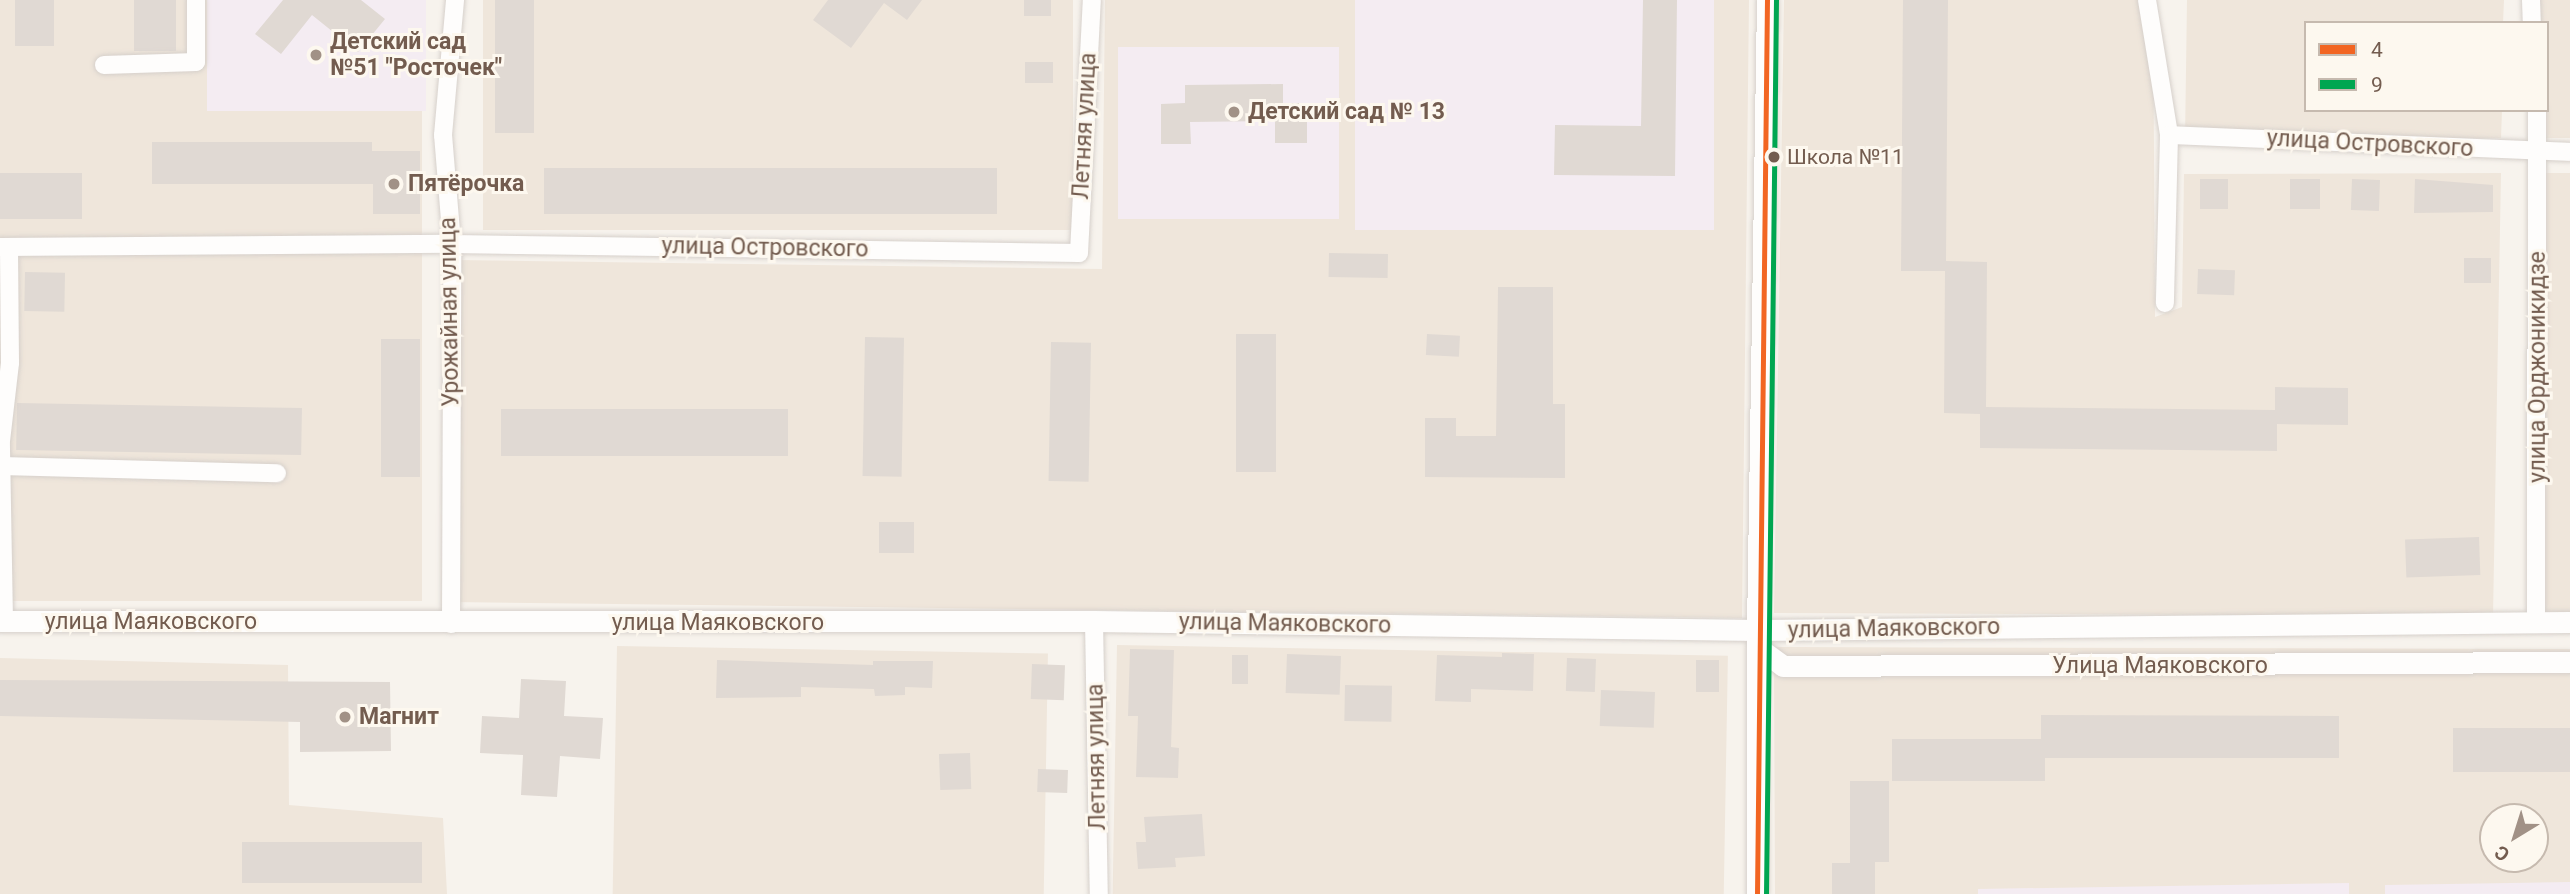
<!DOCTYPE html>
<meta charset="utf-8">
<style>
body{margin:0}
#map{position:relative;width:2570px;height:894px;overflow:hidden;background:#f7f3ed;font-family:Roboto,sans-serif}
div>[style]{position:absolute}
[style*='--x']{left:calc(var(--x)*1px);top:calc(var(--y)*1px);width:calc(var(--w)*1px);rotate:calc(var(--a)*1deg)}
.residential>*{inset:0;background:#efe6db;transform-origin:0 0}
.education>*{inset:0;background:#f4ecf2;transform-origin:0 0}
.building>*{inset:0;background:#e0d9d3;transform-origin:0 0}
.roads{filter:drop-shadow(0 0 2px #d6d0cb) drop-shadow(0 0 2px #d6d0cb)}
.minor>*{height:18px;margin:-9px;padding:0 9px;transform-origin:9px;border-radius:9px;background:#fefdfc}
.tertiary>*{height:21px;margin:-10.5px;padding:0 10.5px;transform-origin:10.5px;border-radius:10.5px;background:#fefdfc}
.bus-1>*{height:5px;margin:-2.5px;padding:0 2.5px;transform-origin:2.5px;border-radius:2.5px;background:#f26522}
.bus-2>*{height:5px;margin:-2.5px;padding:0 2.5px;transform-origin:2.5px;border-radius:2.5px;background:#00a651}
.dots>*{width:19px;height:19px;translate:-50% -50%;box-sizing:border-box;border:4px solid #fdf8ef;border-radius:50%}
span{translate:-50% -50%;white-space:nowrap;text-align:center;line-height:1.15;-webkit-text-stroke:6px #fdf8ef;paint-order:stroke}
.bus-label{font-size:21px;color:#735c4f}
.left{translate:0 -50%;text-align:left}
.poi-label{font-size:23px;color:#735c4f;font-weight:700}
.street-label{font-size:23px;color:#735c4f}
.legend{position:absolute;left:2304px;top:21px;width:245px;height:91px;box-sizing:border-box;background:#fdf8ef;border:2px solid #c6baaf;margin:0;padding:9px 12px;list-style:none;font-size:21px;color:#735c4f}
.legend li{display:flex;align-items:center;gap:14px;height:35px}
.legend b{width:35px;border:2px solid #c6baaf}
.north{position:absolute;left:2479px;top:803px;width:70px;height:70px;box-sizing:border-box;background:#fdf8ef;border:2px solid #c6baaf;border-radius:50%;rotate:218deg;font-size:19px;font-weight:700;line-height:28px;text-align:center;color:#735c4f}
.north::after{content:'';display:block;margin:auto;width:24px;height:32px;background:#a19186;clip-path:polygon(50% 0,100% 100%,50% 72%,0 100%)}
</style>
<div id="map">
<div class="residential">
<div style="left:0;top:0;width:422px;height:601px"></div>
<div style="left:483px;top:0;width:590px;height:230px"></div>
<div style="clip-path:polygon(1105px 0,1749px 0,1742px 618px,452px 602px,456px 260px,1102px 269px)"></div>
<div style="clip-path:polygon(1784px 0,2153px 0,2155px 317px,2182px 307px,2184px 174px,2501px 173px,2493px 616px,1774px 613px)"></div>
<div style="clip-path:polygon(2187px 0,2504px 0,2503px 23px,2306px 23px,2306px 110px,2502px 110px,2501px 138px,2185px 140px)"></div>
<div style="clip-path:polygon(2538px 0,2570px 0,2570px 138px,2536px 138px,2537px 110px,2547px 110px,2547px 23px,2538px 23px)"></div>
<div style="clip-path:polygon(2535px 173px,2570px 173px,2570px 617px,2528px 617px)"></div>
<div style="left:1117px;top:645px;width:611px;height:249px;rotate:1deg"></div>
<div style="left:617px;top:646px;width:431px;height:248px;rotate:1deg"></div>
<div style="clip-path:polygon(evenodd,1774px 647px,2570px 649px,2570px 894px,1775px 894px,1774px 647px,2493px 817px,2535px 817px,2535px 859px,2493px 859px,2493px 817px)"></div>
<div style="clip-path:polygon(0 658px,288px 665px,289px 805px,443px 818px,447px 894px,0 894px)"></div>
</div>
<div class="education">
<div style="left:207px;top:0;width:219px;height:111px"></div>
<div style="left:1355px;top:0;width:359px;height:230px"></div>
<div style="left:1118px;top:47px;width:221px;height:172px"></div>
<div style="clip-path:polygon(2570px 882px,2570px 894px,2385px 894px,2385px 885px)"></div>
<div style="clip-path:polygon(2349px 883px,2349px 894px,1978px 894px,1978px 889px)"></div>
</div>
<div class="building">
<div style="left:15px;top:0;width:39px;height:46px"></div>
<div style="left:134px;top:0;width:42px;height:51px"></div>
<div style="clip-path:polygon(283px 0,361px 0,385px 19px,358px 52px,312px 15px,281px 54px,255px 34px)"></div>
<div style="left:495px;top:0;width:39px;height:133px"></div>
<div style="clip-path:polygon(828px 0,922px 0,907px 20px,884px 3px,851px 48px,813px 20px)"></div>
<div style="left:1024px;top:0;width:27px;height:16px"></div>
<div style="clip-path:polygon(1643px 0,1677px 0,1675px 176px,1554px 175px,1555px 125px,1641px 126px)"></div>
<div style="clip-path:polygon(1903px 0,1948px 0,1946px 261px,1987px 262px,1986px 407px,2275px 410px,2275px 387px,2348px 388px,2348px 425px,2277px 424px,2277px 451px,1980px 448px,1980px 414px,1944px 413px,1945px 271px,1901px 271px)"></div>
<div style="left:1025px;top:62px;width:28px;height:21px"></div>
<div style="clip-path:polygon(1283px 84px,1283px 103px,1307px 103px,1307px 143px,1275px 143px,1275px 121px,1190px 122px,1191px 144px,1161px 144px,1161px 104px,1185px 103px,1185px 85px)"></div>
<div style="clip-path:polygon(152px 142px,372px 142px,372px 151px,420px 151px,420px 214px,373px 214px,373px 184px,152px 184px)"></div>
<div style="left:997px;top:168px;width:46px;height:453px;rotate:90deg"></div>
<div style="left:0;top:173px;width:82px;height:46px"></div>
<div style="left:2200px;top:179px;width:28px;height:30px"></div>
<div style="left:2290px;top:179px;width:30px;height:30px"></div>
<div style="left:2352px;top:179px;width:28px;height:31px;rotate:2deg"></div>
<div style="clip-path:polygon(2415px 179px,2493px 185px,2493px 212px,2414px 213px)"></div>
<div style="left:1329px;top:253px;width:59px;height:24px;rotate:1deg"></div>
<div style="left:2464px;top:258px;width:27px;height:25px"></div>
<div style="left:2198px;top:269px;width:37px;height:25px;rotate:2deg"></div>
<div style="left:25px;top:272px;width:40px;height:39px;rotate:1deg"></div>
<div style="clip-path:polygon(1498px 287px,1553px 287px,1553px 404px,1565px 404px,1565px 478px,1425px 477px,1425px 418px,1456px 418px,1456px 436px,1496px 436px)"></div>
<div style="left:1236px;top:334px;width:40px;height:138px"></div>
<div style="left:1427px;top:334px;width:33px;height:21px;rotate:3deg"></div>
<div style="left:865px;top:337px;width:39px;height:139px;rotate:1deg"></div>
<div style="left:381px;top:339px;width:39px;height:138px"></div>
<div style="left:1051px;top:342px;width:40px;height:139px;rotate:1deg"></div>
<div style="left:17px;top:403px;width:285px;height:47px;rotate:1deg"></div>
<div style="left:501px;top:409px;width:287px;height:47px"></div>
<div style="left:879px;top:522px;width:35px;height:31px"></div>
<div style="left:2479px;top:537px;width:38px;height:74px;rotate:88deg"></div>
<div style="clip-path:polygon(1130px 649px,1174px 650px,1171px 747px,1179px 748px,1178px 778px,1136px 777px,1138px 716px,1128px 716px)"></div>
<div style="clip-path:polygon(1502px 653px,1534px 654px,1533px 691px,1471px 689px,1471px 702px,1435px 701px,1437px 655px,1502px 657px)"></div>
<div style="left:1287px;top:654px;width:54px;height:39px;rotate:2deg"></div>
<div style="left:1232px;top:655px;width:16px;height:29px"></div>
<div style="left:1567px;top:658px;width:29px;height:33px;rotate:2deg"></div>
<div style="clip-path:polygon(717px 660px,873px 665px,873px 661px,933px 661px,932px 688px,905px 687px,905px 695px,875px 696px,874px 689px,801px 687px,801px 697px,716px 698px)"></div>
<div style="left:1696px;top:660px;width:23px;height:32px"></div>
<div style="left:1032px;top:664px;width:33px;height:35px;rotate:2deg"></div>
<div style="clip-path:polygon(521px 679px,566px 681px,564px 716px,603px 718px,600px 759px,560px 756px,557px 797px,521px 795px,523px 755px,480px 753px,482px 716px,519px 718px)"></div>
<div style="clip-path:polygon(0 680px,390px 682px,391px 751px,300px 752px,300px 722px,0 716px)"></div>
<div style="left:1345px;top:685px;width:47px;height:36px;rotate:1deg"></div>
<div style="left:1601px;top:690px;width:54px;height:36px;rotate:2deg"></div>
<div style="clip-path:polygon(2041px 715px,2339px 716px,2339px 758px,2045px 758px,2045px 781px,1892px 781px,1892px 739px,2041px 739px)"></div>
<div style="left:2453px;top:728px;width:117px;height:44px"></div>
<div style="left:970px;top:753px;width:36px;height:31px;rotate:88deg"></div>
<div style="left:1038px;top:769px;width:30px;height:23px;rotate:2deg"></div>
<div style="clip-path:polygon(1850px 781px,1889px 781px,1889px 862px,1875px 862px,1875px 894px,1832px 894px,1832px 863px,1850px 863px)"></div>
<div style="clip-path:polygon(1202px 814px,1205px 856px,1175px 858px,1176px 867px,1138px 869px,1136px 842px,1146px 842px,1144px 817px)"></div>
<div style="left:242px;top:842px;width:180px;height:41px"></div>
</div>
<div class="roads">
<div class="minor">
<div style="--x:2147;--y:0;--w:137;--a:80.7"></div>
<div style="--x:2169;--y:135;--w:168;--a:91.4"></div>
<div style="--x:2531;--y:0;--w:23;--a:88"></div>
<div style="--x:104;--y:65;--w:92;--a:-1.9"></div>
<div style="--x:196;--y:62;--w:62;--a:-90"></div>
<div style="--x:2169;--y:135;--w:401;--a:2.4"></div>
<div style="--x:0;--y:247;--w:452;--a:-0.4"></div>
<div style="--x:452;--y:244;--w:627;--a:0.82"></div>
<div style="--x:1079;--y:253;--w:253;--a:-87.1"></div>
<div style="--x:1;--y:466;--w:276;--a:1.5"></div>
<div style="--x:4;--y:621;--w:180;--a:-91"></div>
<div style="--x:1;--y:441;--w:79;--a:-83.4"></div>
<div style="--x:10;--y:363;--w:116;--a:-90.5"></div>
<div style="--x:1094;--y:621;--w:273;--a:89"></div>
<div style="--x:2536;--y:623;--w:513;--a:-89.89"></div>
<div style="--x:451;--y:624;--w:380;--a:-89.8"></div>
<div style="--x:452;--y:244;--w:109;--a:-94.7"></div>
<div style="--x:443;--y:135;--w:136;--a:-84.9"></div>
</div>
<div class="tertiary">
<div style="--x:0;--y:621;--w:1094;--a:0"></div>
<div style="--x:1094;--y:621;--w:663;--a:0.78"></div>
<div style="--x:1757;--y:630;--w:813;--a:-0.56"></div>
<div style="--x:1757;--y:647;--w:32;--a:36"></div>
<div style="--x:1783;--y:666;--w:787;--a:-0.29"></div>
<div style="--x:1757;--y:894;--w:264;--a:-90"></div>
<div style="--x:1757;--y:630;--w:630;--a:-89.09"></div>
</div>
</div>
<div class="bus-1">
<div style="--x:1757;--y:894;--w:894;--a:-89.36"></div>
</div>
<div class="bus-2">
<div style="--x:1766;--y:894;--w:894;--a:-89.36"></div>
</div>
<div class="dots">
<div style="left:316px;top:55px;background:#a19186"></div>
<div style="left:1234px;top:112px;background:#a19186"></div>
<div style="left:1774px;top:157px;background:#735c4f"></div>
<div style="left:394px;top:184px;background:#a19186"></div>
<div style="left:345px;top:717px;background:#a19186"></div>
</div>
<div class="bus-label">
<span class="left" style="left:1787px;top:157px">Школа №11</span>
</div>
<div class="poi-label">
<span class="left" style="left:330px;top:55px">Детский сад<br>№51 "Росточек"</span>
<span class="left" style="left:1248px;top:112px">Детский сад № 13</span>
<span class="left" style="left:408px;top:184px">Пятёрочка</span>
<span class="left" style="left:359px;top:717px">Магнит</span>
</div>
<div class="street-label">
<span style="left:1085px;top:126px;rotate:-87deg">Летняя улица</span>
<span style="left:2370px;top:144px;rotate:3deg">улица Островского</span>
<span style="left:765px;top:248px;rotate:1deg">улица Островского</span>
<span style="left:450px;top:312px;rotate:-91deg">Урожайная улица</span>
<span style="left:2538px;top:367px;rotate:-90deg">улица Орджоникидзе</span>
<span style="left:151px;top:622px">улица Маяковского</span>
<span style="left:718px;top:623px">улица Маяковского</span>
<span style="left:1285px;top:624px;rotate:1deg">улица Маяковского</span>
<span style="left:1894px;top:629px;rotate:-1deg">улица Маяковского</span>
<span style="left:2160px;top:666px">Улица Маяковского</span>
<span style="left:1097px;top:757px;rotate:-91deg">Летняя улица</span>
</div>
<ul class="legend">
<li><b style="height:9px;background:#f26522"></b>4</li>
<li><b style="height:9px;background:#00a651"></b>9</li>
</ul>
<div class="north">С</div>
</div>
